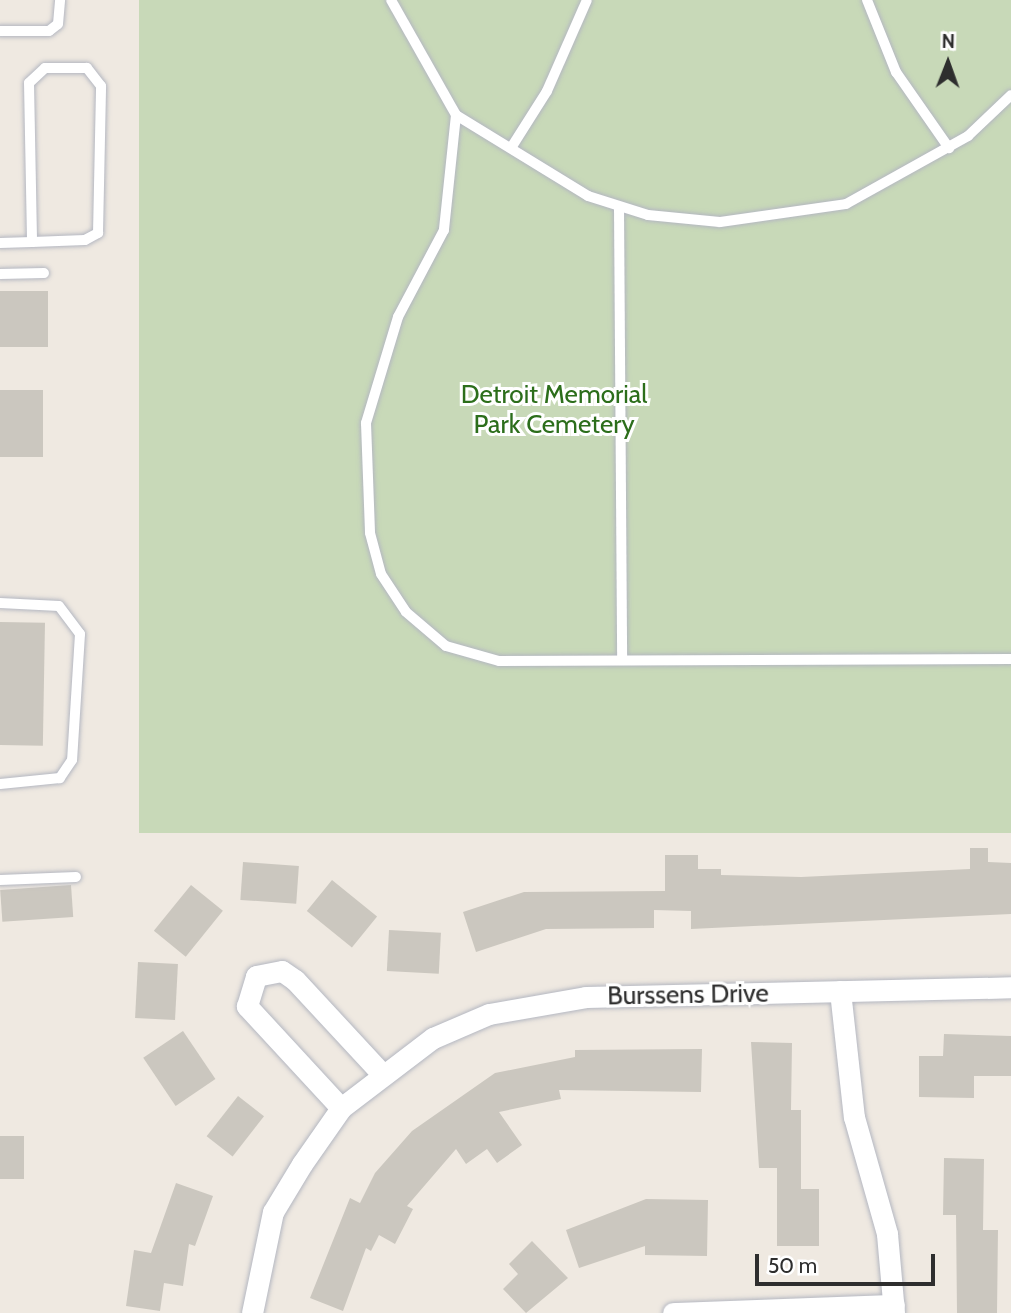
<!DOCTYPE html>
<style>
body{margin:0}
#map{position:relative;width:1011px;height:1313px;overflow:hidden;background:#efe9e1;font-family:Cabin,sans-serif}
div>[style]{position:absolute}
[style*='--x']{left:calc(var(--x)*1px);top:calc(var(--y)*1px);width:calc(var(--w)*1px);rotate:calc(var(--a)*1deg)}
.cemetery>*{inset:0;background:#c8d9b8;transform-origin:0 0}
.building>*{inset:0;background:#cbc7bf;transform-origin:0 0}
.roads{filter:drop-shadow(0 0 2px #b4b7c1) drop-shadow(0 0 2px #b4b7c1)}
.service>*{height:10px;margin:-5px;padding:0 5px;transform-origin:5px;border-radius:5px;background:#fff}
.minor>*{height:21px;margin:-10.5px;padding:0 10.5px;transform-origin:10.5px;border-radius:10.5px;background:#fff}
span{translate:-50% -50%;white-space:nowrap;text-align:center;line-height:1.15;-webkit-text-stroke:6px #fff;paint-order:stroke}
.park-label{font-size:26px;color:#2c6e1b}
.street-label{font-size:26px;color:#2e2e2e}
.north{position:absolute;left:913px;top:28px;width:70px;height:70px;-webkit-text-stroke:5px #fff;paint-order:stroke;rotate:1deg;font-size:19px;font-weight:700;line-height:28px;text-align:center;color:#2e2e2e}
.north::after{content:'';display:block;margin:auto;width:24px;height:32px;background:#2e2e2e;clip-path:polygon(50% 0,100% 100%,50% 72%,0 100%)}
.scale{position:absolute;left:755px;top:1254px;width:180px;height:32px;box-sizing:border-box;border:4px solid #2e2e2e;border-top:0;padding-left:9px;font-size:21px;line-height:24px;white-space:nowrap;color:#2e2e2e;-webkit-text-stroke:5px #fff;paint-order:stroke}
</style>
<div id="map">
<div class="cemetery">
<div style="left:139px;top:0;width:872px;height:833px"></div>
</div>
<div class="building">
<div style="left:0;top:291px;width:48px;height:56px"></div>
<div style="left:0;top:390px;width:43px;height:67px"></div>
<div style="left:0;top:622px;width:45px;height:123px;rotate:1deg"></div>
<div style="clip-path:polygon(970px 848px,988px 848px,988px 862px,1011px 863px,1011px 914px,691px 929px,691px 911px,654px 910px,654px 928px,546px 929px,476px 952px,463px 912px,524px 892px,665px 891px,665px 855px,698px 855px,698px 869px,721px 869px,721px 875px,801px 877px,970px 869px)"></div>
<div style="left:243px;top:862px;width:56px;height:38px;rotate:4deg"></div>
<div style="left:332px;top:880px;width:58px;height:40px;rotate:39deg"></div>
<div style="left:71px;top:885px;width:32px;height:71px;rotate:86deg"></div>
<div style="left:191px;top:885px;width:41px;height:59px;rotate:39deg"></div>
<div style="left:389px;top:930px;width:52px;height:41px;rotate:3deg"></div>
<div style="left:138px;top:962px;width:40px;height:56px;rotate:3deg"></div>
<div style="left:183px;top:1031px;width:58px;height:48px;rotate:56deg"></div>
<div style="clip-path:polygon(944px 1034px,1011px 1036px,1011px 1076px,974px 1076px,974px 1098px,919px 1097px,919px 1056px,943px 1056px)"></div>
<div style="clip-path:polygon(751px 1042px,792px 1043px,791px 1110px,801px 1110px,801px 1189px,819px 1189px,819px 1246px,777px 1246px,777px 1168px,759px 1168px)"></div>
<div style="clip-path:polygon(702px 1049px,701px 1092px,559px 1090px,561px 1099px,499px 1112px,522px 1145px,497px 1163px,487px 1149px,466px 1164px,456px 1149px,407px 1206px,413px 1209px,395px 1244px,379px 1235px,371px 1251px,366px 1248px,343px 1311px,310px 1298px,350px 1198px,360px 1203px,375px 1173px,412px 1131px,495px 1073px,575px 1057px,575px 1050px)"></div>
<div style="left:238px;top:1096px;width:33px;height:51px;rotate:38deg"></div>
<div style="left:0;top:1136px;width:24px;height:43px"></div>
<div style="clip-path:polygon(944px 1158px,984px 1159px,983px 1230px,998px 1230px,997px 1313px,957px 1313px,956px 1215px,943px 1215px)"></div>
<div style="clip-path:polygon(176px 1183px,213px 1196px,195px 1246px,189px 1244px,183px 1286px,164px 1283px,160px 1311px,126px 1306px,134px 1250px,151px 1253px)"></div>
<div style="clip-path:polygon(646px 1199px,708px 1200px,707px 1256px,645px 1255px,645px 1246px,579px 1268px,566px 1230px)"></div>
<div style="clip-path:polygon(532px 1241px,568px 1278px,526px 1313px,503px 1289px,518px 1274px,509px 1264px)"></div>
</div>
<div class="roads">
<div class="service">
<div style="--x:391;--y:0;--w:132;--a:60.5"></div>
<div style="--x:456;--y:115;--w:155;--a:31.5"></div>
<div style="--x:588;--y:196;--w:63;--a:17.6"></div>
<div style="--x:648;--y:215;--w:72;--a:5.6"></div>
<div style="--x:720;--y:222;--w:127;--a:-8.1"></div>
<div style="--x:846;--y:204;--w:140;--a:-29.1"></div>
<div style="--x:968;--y:136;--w:59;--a:-43.6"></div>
<div style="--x:867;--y:0;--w:78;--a:68.1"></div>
<div style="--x:896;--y:72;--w:93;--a:55.1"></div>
<div style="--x:0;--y:31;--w:49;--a:0"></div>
<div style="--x:49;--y:31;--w:11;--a:-38"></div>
<div style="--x:58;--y:24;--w:24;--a:-85"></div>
<div style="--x:456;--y:115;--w:116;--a:96"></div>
<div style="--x:444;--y:230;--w:98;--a:117.9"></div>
<div style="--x:398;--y:317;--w:111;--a:106.8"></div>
<div style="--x:366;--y:423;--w:110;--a:87.9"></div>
<div style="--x:370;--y:533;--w:42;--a:75"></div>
<div style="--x:381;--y:574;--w:45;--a:56.7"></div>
<div style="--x:406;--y:612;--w:52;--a:40.4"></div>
<div style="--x:446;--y:646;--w:55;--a:15.8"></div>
<div style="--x:499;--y:661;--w:512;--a:-0.22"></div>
<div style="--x:511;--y:148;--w:67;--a:-57.7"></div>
<div style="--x:547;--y:91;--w:99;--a:-66.3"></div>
<div style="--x:619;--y:208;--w:451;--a:89.6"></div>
<div style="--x:0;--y:243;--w:32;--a:-2"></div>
<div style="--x:32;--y:242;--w:53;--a:-2.2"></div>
<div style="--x:85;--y:240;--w:15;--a:-28"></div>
<div style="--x:98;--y:233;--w:147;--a:-88.8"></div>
<div style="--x:101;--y:86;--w:23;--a:-128"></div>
<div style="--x:87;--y:68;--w:42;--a:180"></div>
<div style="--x:45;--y:68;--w:22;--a:137"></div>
<div style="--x:29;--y:83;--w:159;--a:88.9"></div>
<div style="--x:0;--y:274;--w:44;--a:-1.3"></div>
<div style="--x:0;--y:603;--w:59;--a:2.9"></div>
<div style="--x:59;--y:606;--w:35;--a:53"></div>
<div style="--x:80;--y:634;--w:126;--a:93.6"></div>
<div style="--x:72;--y:760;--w:22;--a:124"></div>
<div style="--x:60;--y:778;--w:60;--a:174.3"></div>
<div style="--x:0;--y:880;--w:76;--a:-2.3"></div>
</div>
<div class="minor">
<div style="--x:840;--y:991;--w:127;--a:83.7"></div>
<div style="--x:854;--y:1117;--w:122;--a:74.2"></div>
<div style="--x:887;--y:1234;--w:79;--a:84.9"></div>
<div style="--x:341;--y:1108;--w:139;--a:-132.7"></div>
<div style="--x:247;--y:1006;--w:31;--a:-73"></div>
<div style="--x:256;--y:976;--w:26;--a:-11"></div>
<div style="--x:282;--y:971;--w:16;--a:35"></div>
<div style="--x:295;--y:980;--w:127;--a:47.2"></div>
<div style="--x:252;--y:1313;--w:103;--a:-78.3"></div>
<div style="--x:273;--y:1212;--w:56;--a:-58.9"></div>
<div style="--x:302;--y:1164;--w:68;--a:-55.1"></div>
<div style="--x:341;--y:1108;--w:116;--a:-37.3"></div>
<div style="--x:433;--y:1038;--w:61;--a:-23.2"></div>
<div style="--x:489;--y:1014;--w:98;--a:-9.9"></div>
<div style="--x:586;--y:997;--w:425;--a:-1.3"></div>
<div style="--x:673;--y:1313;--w:221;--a:-2.1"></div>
</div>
</div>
<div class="park-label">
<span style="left:554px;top:410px">Detroit Memorial<br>Park Cemetery</span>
</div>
<div class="street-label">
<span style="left:688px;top:995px;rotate:-1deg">Burssens Drive</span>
</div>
<div class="north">N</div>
<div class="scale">50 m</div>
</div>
